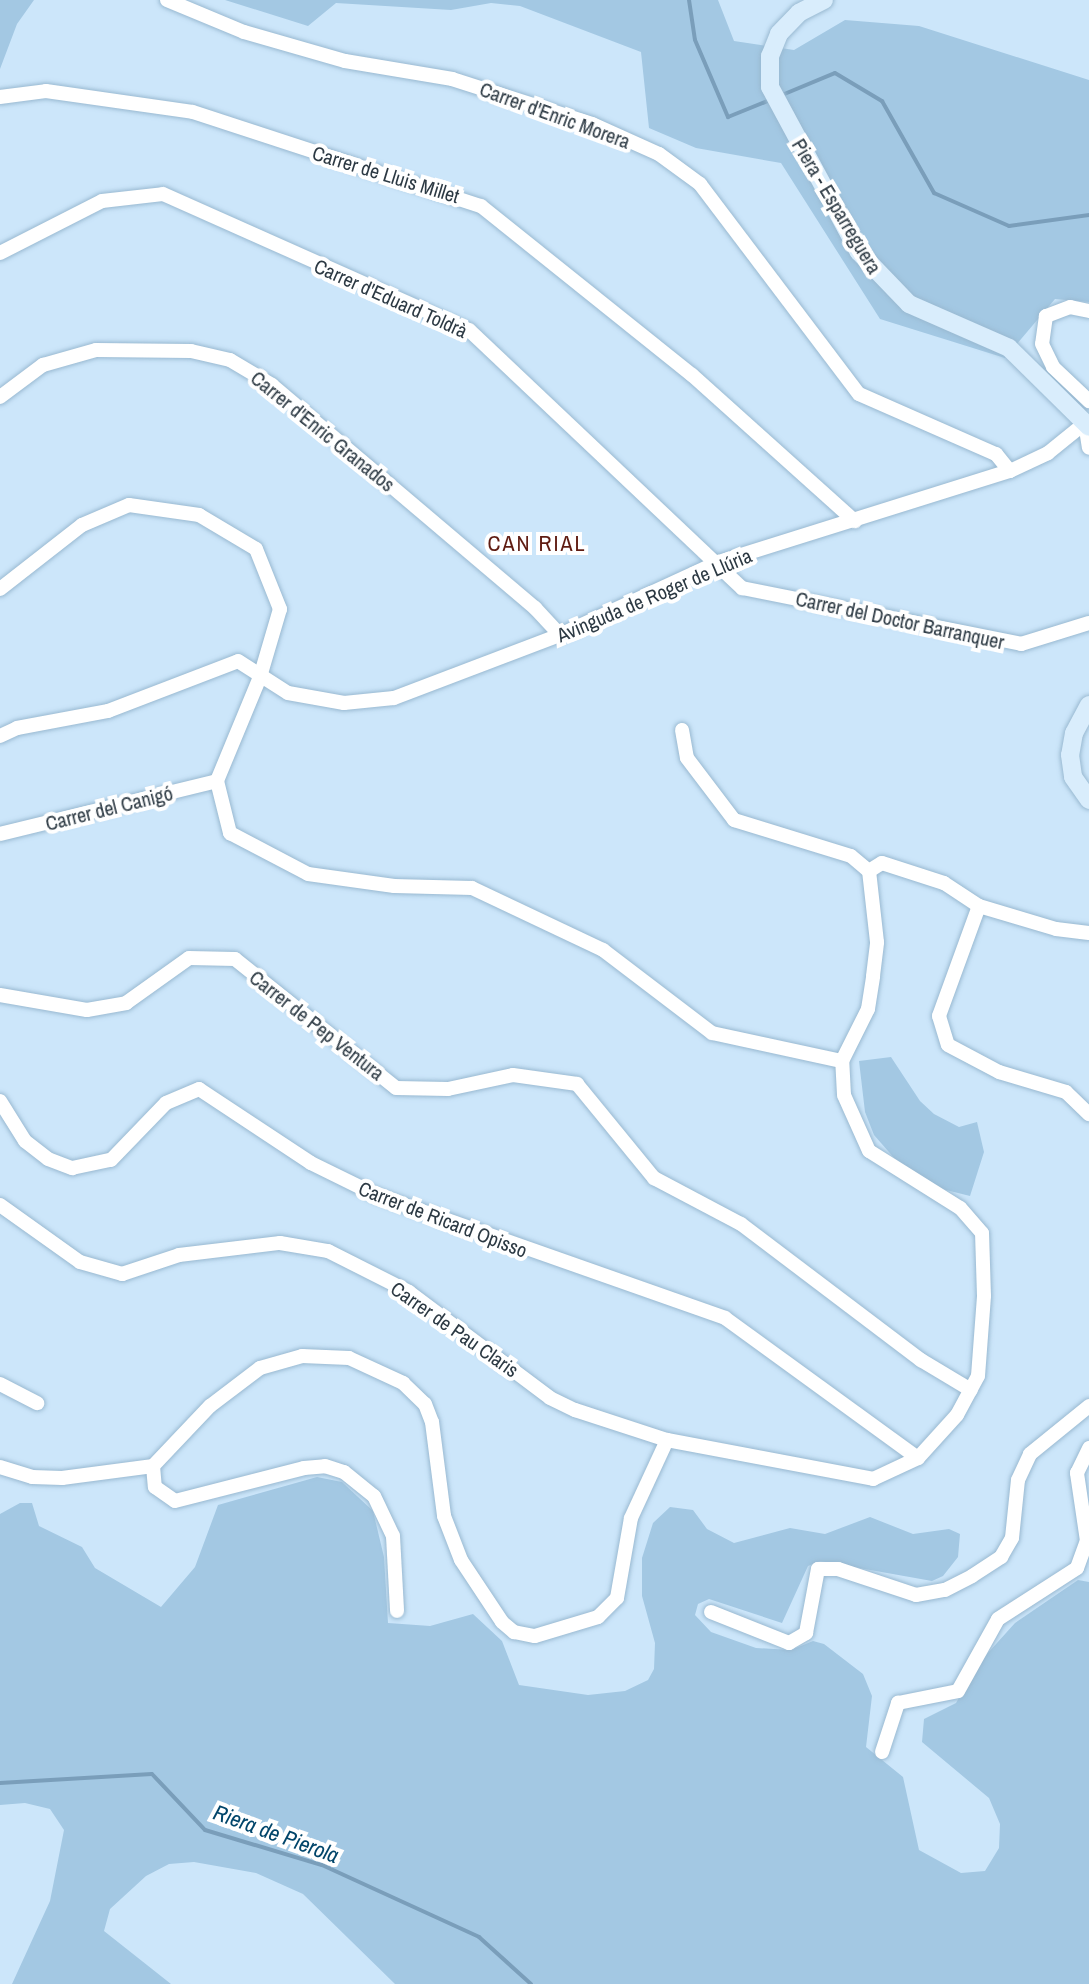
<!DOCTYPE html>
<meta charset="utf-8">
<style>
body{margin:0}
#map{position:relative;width:1089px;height:1984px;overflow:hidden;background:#cce6fa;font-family:"Archivo Narrow",sans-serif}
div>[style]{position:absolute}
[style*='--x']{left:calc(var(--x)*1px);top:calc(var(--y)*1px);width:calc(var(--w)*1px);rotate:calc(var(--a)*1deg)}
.green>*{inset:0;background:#a3c8e3}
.stream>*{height:4px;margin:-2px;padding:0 2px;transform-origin:2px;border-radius:2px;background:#7a9eba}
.roads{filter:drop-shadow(0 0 2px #99b9d1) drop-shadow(0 0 2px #99b9d1)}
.street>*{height:14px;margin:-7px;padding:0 7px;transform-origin:7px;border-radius:7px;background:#fff}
.secondary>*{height:18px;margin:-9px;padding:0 9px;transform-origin:9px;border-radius:9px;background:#d9edfc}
span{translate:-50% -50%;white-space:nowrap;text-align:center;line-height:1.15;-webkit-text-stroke:8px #fff;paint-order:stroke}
.street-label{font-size:20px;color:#2c3943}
.neighbourhood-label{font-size:22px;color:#5f1c12;letter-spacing:2px}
.water-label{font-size:22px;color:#01456a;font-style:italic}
</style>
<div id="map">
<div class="green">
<div style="clip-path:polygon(0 0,34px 0,17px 24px,0 69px)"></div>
<div style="clip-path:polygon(225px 0,718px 0,734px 41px,794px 50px,845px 20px,919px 26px,1089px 80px,1089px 302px,1055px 299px,1005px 358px,880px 319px,781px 163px,696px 148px,649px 128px,641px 52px,520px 6px,491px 3px,451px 10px,336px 3px,308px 26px)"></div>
<div style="clip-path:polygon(891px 1057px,920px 1101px,934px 1114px,959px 1127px,977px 1122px,984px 1152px,970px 1196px,938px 1188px,895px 1159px,874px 1135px,865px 1112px,859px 1061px)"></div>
<div style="clip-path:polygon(317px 1477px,342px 1482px,373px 1511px,384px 1557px,388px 1623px,430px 1626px,473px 1614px,502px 1641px,519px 1685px,588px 1695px,625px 1691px,648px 1680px,654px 1669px,655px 1643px,642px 1596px,642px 1558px,653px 1523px,670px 1507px,693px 1510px,707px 1529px,734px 1543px,790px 1528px,825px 1534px,870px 1517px,913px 1534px,949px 1529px,960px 1534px,958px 1557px,943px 1576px,932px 1581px,820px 1561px,808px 1566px,782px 1623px,709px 1599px,698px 1604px,695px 1615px,711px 1632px,756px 1648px,791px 1650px,813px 1641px,824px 1644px,863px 1674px,872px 1696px,866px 1747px,903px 1777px,919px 1850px,961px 1873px,985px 1871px,999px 1848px,1000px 1824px,989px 1798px,922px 1742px,924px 1719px,956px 1703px,978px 1664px,1015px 1623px,1078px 1580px,1089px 1582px,1089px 1984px,395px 1984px,303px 1894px,256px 1873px,194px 1862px,169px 1864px,146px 1876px,110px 1909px,104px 1931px,171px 1984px,12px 1984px,50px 1901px,64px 1830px,50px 1809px,25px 1803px,0 1805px,0 1514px,20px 1503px,32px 1503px,39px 1526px,82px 1547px,95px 1568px,161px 1607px,195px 1567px,218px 1505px)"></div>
</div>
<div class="stream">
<div style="--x:689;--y:0;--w:40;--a:81.5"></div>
<div style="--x:695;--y:40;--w:84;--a:66.8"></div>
<div style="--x:728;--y:117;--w:45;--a:-22"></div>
<div style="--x:782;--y:95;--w:57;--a:-22.5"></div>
<div style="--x:835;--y:73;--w:55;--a:30.8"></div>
<div style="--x:882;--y:101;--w:106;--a:60.5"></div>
<div style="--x:934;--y:193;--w:82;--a:23.7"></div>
<div style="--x:1009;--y:226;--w:81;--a:-7.8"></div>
<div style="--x:0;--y:1783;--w:152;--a:-3.4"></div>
<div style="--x:152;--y:1774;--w:77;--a:46.6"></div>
<div style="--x:205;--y:1830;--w:122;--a:16.7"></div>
<div style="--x:322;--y:1865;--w:173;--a:24.6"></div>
<div style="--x:479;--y:1937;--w:70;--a:42.1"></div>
</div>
<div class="roads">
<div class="street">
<div style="--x:167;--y:0;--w:83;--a:22.6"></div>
<div style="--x:244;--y:32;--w:105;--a:16"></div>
<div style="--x:345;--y:61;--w:109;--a:9.5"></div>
<div style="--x:452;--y:79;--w:147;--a:17.8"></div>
<div style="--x:592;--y:124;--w:73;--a:24.1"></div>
<div style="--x:659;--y:154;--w:51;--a:36.2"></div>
<div style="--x:700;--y:184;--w:263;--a:52.9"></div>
<div style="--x:859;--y:394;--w:150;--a:23.7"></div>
<div style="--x:996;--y:454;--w:22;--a:51"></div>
<div style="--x:0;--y:97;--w:46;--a:-7.4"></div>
<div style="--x:46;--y:91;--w:148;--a:8.1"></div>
<div style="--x:193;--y:112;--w:303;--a:18.1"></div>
<div style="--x:481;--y:206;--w:270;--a:38.7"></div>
<div style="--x:692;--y:375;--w:219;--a:41.9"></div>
<div style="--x:0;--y:253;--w:114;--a:-27"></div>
<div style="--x:102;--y:201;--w:61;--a:-6.5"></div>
<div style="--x:163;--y:194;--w:335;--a:24"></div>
<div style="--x:469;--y:330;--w:376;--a:43.4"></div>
<div style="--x:742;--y:588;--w:285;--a:11.3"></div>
<div style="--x:1021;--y:644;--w:71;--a:-17.2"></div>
<div style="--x:1089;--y:311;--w:19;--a:-168"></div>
<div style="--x:1070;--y:307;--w:26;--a:159"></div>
<div style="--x:1046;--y:316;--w:28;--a:98"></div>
<div style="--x:1042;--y:344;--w:25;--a:64"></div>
<div style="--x:1053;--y:367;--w:50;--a:43.4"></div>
<div style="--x:0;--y:397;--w:54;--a:-36.7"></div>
<div style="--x:43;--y:365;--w:55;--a:-15.8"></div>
<div style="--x:96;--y:350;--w:95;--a:0.6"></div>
<div style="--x:191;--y:351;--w:40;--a:13"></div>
<div style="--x:230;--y:360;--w:49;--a:30.8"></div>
<div style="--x:272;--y:385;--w:345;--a:40.3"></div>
<div style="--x:535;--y:608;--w:37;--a:47"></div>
<div style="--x:1085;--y:423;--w:25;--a:81"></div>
<div style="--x:0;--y:589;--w:104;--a:-38"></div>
<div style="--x:82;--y:525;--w:51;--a:-23.1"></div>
<div style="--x:129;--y:505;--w:71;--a:8.1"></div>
<div style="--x:199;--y:515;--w:66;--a:30.8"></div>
<div style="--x:256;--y:549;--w:65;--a:68.2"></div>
<div style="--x:280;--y:609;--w:71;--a:106.4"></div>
<div style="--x:260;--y:677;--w:113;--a:112.5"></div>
<div style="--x:217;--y:781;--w:54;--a:76"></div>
<div style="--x:230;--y:833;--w:88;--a:27.7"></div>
<div style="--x:308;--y:874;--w:87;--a:7.9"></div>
<div style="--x:394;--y:886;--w:78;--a:1.5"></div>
<div style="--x:472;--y:888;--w:145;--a:25.3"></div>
<div style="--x:603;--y:950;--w:137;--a:37.3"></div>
<div style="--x:712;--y:1033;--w:133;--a:12.2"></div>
<div style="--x:682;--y:730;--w:28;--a:80"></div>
<div style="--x:687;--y:758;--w:78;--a:52.8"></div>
<div style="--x:734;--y:820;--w:122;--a:17.1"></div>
<div style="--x:851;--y:856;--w:23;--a:40"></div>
<div style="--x:0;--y:736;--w:19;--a:-25"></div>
<div style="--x:17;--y:728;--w:93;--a:-10.6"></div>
<div style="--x:108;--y:711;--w:139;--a:-21"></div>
<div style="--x:238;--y:661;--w:59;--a:32.6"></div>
<div style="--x:288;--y:693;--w:57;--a:10.1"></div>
<div style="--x:344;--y:703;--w:50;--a:-5.7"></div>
<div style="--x:394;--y:698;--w:178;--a:-20.8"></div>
<div style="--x:560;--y:635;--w:175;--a:-24.7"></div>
<div style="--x:719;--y:562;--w:305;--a:-17.4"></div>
<div style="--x:1010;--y:471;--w:42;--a:-25.3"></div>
<div style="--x:1048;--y:453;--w:48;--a:-39"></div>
<div style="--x:0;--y:834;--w:223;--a:-13.7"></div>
<div style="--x:979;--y:906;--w:117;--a:110"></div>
<div style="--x:939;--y:1016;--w:30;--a:73"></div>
<div style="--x:948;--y:1045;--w:58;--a:27.9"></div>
<div style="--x:999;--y:1072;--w:70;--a:16.6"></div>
<div style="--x:1066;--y:1092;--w:32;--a:44"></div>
<div style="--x:0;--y:995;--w:88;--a:9.8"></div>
<div style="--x:87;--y:1010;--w:40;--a:-10"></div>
<div style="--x:126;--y:1003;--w:77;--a:-35.5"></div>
<div style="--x:189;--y:958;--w:46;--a:1.2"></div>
<div style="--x:235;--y:959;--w:206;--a:38.7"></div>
<div style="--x:396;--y:1088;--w:52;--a:1.1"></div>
<div style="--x:448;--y:1089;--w:66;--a:-12.2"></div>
<div style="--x:513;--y:1075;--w:65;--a:8"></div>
<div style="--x:577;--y:1084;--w:122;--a:50.7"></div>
<div style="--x:654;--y:1178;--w:98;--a:27.9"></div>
<div style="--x:741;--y:1224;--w:226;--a:37.1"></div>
<div style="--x:921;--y:1360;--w:58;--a:31"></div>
<div style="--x:0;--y:1101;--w:47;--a:58"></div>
<div style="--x:25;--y:1141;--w:29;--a:38"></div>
<div style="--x:48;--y:1159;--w:26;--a:21"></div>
<div style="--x:72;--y:1168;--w:40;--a:-12"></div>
<div style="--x:111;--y:1160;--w:79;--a:-46"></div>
<div style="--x:166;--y:1103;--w:36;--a:-23"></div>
<div style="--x:199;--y:1089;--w:134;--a:33.5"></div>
<div style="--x:311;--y:1163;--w:72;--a:26.2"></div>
<div style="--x:376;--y:1195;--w:370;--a:19.4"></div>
<div style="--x:725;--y:1318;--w:238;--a:36"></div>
<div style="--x:0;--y:1205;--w:98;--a:35.5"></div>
<div style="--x:80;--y:1262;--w:44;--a:15.9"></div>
<div style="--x:122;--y:1274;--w:60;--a:-18.4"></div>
<div style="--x:179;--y:1255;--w:102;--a:-6.8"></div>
<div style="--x:280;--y:1243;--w:49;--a:9.5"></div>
<div style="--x:328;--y:1251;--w:91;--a:26.8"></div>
<div style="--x:409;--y:1292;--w:176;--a:36.9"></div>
<div style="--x:550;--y:1398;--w:28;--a:26"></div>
<div style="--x:575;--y:1410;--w:97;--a:18.1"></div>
<div style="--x:667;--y:1440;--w:210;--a:10.7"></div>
<div style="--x:873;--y:1479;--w:50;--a:-25"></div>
<div style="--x:918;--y:1458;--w:58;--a:-47.8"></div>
<div style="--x:957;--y:1415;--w:44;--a:-61.7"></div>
<div style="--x:978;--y:1376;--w:80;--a:-85.7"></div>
<div style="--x:984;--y:1296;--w:63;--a:-91.8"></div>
<div style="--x:982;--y:1233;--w:33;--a:-131"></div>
<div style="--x:960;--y:1208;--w:107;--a:-147.9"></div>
<div style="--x:869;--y:1151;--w:61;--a:-114.1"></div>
<div style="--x:844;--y:1095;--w:34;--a:-93"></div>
<div style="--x:842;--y:1061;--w:58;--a:-63.4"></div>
<div style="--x:868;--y:1009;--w:33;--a:-81"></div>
<div style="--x:873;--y:976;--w:34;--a:-83"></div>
<div style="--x:877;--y:942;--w:71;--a:-96.4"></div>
<div style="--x:869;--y:871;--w:15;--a:-32"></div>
<div style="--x:882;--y:863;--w:65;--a:17.9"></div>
<div style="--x:944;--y:883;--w:42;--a:33.3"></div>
<div style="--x:979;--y:906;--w:80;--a:16.6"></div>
<div style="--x:1056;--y:929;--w:33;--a:7"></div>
<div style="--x:0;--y:1384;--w:42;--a:27.2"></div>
<div style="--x:153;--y:1466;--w:21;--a:85"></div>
<div style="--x:155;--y:1487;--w:24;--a:35"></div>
<div style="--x:175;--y:1501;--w:133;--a:-14.3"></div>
<div style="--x:304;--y:1468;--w:21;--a:-5"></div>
<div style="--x:325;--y:1466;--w:20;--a:18"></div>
<div style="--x:344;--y:1472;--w:38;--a:39"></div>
<div style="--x:374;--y:1496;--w:44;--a:64.6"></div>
<div style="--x:393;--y:1536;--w:75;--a:86.9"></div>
<div style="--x:0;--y:1467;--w:34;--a:17"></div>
<div style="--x:32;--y:1477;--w:30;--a:2"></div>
<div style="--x:62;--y:1478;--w:92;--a:-7.5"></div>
<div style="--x:153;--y:1466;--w:83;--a:-46.5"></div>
<div style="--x:210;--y:1406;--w:63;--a:-37.2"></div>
<div style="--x:260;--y:1368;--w:44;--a:-15.9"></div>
<div style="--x:302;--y:1356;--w:47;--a:2.4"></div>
<div style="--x:349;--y:1358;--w:60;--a:24.8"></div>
<div style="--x:403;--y:1383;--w:30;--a:44"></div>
<div style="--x:425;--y:1404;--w:19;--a:69"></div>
<div style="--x:432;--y:1422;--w:95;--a:82.7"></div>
<div style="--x:444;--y:1516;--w:47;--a:68.9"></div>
<div style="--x:461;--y:1560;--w:74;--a:56.5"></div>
<div style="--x:502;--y:1622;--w:16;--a:40"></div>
<div style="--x:514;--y:1632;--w:21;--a:11"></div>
<div style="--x:535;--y:1636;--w:66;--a:-16.8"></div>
<div style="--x:598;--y:1617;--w:27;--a:-45"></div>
<div style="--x:617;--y:1598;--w:81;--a:-80.1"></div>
<div style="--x:631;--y:1518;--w:86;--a:-65.2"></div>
<div style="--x:711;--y:1612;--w:84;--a:21.7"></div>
<div style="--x:789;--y:1643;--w:20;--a:-30"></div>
<div style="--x:806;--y:1633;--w:65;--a:-79.4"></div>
<div style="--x:818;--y:1569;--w:20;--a:0"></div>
<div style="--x:838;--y:1569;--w:82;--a:18.4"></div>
<div style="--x:916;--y:1595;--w:29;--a:-10"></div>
<div style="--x:945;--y:1590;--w:30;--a:-27"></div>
<div style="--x:972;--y:1576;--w:35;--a:-33"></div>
<div style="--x:1001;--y:1557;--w:22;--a:-60"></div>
<div style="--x:1012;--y:1538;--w:58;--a:-84.1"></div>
<div style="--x:1018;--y:1480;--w:29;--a:-65"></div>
<div style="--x:1030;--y:1454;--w:76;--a:-39.1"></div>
<div style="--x:882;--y:1752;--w:52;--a:-71.9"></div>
<div style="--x:898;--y:1703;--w:61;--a:-11.3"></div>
<div style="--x:958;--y:1691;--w:82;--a:-60.9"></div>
<div style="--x:998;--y:1619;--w:94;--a:-32.8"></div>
<div style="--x:1077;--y:1568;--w:29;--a:-70"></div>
<div style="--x:1087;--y:1541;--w:69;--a:-98.4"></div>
<div style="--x:1077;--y:1473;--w:28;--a:-64"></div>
</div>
<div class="secondary">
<div style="--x:824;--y:0;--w:28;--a:153"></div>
<div style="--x:799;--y:13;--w:29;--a:134"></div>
<div style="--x:779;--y:34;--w:24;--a:112"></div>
<div style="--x:770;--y:56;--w:31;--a:90"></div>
<div style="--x:770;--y:87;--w:187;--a:61.7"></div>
<div style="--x:859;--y:252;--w:72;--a:46.1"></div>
<div style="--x:909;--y:304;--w:109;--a:23.7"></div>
<div style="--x:1009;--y:348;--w:112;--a:44.6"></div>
<div style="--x:1089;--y:705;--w:32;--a:118"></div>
<div style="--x:1074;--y:733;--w:22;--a:100"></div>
<div style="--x:1070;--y:755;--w:22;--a:82"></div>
<div style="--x:1073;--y:777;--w:28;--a:55"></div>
</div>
</div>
<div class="street-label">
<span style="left:555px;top:115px;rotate:20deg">Carrer d'Enric Morera</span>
<span style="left:386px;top:174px;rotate:17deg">Carrer de Lluis Millet</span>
<span style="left:837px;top:206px;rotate:59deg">Piera - Esparreguera</span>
<span style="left:391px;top:298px;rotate:24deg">Carrer d'Eduard Toldrà</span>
<span style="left:323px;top:431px;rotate:39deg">Carrer d'Enric Granados</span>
<span style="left:654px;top:595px;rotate:-23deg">Avinguda de Roger de Llúria</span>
<span style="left:900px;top:620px;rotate:12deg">Carrer del Doctor Barranquer</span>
<span style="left:109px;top:808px;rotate:-14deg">Carrer del Canigó</span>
<span style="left:317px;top:1025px;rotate:38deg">Carrer de Pep Ventura</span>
<span style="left:443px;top:1219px;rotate:21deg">Carrer de Ricard Opisso</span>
<span style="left:455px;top:1329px;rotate:35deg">Carrer de Pau Claris</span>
</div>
<div class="neighbourhood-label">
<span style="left:537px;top:544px">CAN RIAL</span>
</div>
<div class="water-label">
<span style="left:276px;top:1834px;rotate:20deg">Riera de Pierola</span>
</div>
</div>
